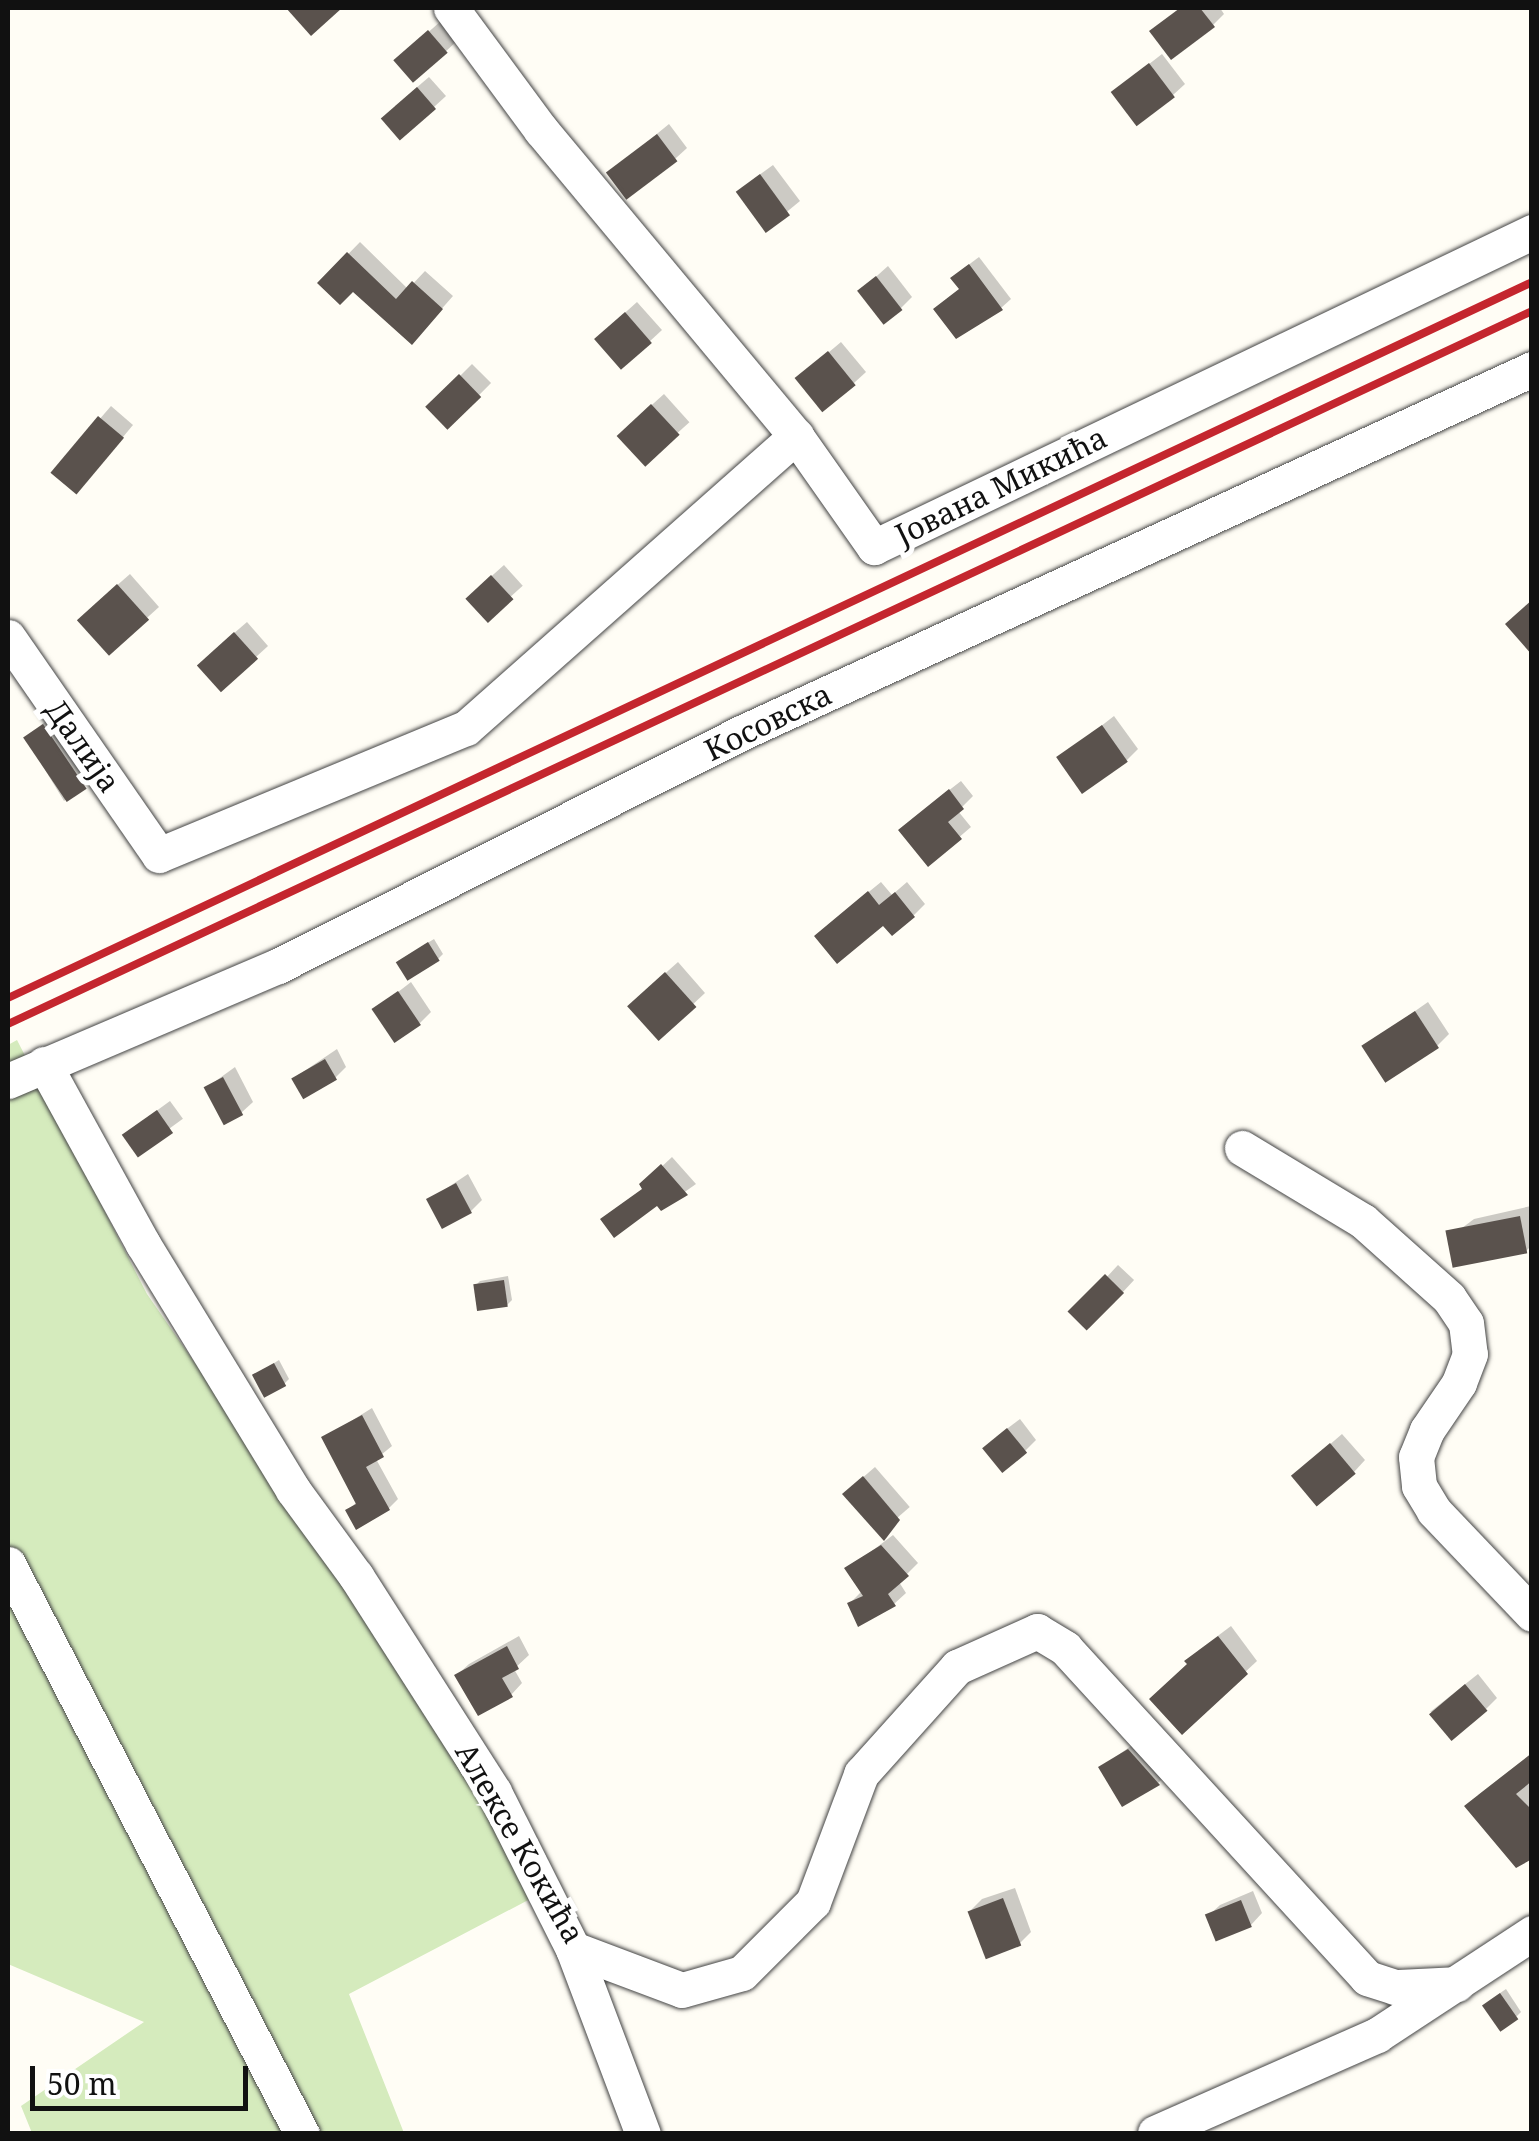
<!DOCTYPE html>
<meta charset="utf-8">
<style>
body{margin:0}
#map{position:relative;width:1539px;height:2141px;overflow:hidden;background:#fffdf5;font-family:"Noto Serif",serif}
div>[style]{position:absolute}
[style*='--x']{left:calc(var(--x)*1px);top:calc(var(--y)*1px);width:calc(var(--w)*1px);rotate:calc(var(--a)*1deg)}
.green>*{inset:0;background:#d5ebbd}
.shadow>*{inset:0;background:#0003;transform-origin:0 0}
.building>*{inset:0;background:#5a524d;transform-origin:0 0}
.roads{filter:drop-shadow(0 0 2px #444) drop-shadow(0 0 2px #444)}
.minor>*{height:35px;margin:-17.5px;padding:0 17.5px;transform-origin:17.5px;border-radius:17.5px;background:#fff}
.rail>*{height:8px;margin:-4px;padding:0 4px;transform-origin:4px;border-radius:4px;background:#c4262e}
span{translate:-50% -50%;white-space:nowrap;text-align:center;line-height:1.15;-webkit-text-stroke:10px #fff;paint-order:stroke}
.street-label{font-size:30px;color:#111}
.frame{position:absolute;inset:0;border:10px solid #111;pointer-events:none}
.scale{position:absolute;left:30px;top:2066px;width:218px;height:45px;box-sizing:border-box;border:5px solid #111;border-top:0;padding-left:12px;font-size:30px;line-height:35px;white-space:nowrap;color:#111;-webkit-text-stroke:8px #fff;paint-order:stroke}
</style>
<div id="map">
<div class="green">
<div style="clip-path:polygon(17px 1040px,147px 1294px,386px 1638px,534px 1897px,349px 1994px,404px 2133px,32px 2133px,21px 2106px,144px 2022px,8px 1964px,8px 1045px)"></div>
</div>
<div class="shadow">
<div style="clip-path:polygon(1180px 8px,1220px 8px,1224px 14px,1213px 25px,1152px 32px)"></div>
<div style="clip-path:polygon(441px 21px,458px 40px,414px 81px,408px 50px)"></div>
<div style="clip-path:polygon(1162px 54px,1185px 84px,1173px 95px,1126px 82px)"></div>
<div style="clip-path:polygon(429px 77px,446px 96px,434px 107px,395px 106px)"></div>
<div style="clip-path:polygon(669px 124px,687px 148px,675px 159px,609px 173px)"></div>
<div style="clip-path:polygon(773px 165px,800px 201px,766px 229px,751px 181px)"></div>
<div style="clip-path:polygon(360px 242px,408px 289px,425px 271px,453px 296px,423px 330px,353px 289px,320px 283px)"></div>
<div style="clip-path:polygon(979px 257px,1011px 299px,1001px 308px,961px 288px,963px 269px)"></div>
<div style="clip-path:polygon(888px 266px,912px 297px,901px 308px,860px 291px)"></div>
<div style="clip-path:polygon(637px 302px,662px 330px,622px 367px,608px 328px)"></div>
<div style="clip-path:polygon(841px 342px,866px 372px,854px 383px,810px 368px)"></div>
<div style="left:472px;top:364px;width:27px;height:60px;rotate:45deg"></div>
<div style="left:664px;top:394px;width:38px;height:61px;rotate:48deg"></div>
<div style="clip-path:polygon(111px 406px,133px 425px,88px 479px,54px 472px)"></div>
<div style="left:504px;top:565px;width:28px;height:48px;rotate:48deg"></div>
<div style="clip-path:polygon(130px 574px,159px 607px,109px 652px,91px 608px)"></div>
<div style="clip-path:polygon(247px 622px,268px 646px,256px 657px,211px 653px)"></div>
<div style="clip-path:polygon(53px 716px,95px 777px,64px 801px,25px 737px)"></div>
<div style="clip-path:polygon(1114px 716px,1138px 749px,1127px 760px,1060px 758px)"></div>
<div style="clip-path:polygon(961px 781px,973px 796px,958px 811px,971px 827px,929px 863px,912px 819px)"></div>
<div style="clip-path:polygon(881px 882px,892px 895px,907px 882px,925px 904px,914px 915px,884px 922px,828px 925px)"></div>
<div style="clip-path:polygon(434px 939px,443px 954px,438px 959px,398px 961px)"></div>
<div style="clip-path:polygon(678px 962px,705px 993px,658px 1037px,641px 995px)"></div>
<div style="clip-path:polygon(411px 982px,431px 1012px,420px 1023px,376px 1009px)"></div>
<div style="clip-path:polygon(1428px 1002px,1449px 1034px,1437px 1046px,1365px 1046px)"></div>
<div style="clip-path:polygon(337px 1049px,346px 1067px,335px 1078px,294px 1078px)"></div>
<div style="clip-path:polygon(235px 1067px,253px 1102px,241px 1113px,206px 1088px)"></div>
<div style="left:170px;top:1101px;width:22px;height:57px;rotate:54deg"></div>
<div style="clip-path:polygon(672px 1157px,696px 1184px,662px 1208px,642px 1185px)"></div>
<div style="clip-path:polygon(468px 1174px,482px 1200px,471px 1211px,429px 1200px)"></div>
<div style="clip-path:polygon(1531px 1206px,1532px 1245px,1526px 1251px,1450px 1237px,1474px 1219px)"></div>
<div style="left:1118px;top:1265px;width:22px;height:66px;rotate:43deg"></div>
<div style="clip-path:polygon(508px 1276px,512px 1300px,507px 1305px,475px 1286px,480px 1281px)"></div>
<div style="clip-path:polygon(279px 1360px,289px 1379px,284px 1384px,255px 1375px)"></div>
<div style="clip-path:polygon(372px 1408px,392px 1446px,376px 1459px,398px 1499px,389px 1508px,348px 1510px,358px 1501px,324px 1438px)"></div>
<div style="clip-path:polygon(1020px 1419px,1036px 1440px,1025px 1451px,996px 1437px)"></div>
<div style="clip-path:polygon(1342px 1434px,1365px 1460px,1354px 1472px,1306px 1465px)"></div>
<div style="left:875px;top:1467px;width:53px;height:23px;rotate:49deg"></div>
<div style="clip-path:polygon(893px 1535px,918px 1563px,899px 1582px,906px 1593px,894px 1604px,850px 1603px,862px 1591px,848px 1569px)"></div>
<div style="clip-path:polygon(1231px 1626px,1257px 1661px,1182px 1731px,1190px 1664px,1199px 1650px)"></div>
<div style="clip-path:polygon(519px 1636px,529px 1655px,514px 1669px,522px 1683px,511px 1695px,457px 1675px,469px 1664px)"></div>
<div style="clip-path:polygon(1478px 1674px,1497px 1698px,1486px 1709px,1430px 1712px)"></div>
<div style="clip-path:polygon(1141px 1739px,1170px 1772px,1158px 1783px,1101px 1767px)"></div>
<div style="clip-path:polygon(1532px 1753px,1532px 1778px,1526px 1782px,1532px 1787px,1532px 1857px,1478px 1795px)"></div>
<div style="clip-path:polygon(1015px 1888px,1031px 1932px,1019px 1944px,970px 1911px,982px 1899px)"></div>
<div style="clip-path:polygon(1253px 1891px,1262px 1913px,1251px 1925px,1208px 1916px,1220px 1905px)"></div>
<div style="clip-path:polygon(1506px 1989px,1521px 2012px,1516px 2017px,1490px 2000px)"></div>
</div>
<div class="building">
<div style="clip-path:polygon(286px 8px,342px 8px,311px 36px)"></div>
<div style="clip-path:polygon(1180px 8px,1200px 8px,1215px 27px,1171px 60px,1149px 31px)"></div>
<div style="left:428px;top:30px;width:30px;height:46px;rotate:49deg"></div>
<div style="left:1149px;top:63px;width:43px;height:48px;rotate:53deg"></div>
<div style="left:417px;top:87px;width:29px;height:48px;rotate:49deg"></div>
<div style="left:657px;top:134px;width:34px;height:64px;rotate:53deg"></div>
<div style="left:760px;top:174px;width:51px;height:30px;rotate:54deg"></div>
<div style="clip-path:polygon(347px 252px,396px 299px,412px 281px,443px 309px,412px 345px,353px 292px,340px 305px,317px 283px)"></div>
<div style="clip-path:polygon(969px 264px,1003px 310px,956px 339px,933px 309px,959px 289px,950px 278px)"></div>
<div style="left:876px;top:276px;width:43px;height:24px;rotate:52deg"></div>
<div style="left:625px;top:312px;width:41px;height:41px;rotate:49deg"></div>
<div style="left:828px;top:351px;width:44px;height:43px;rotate:51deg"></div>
<div style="left:459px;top:374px;width:32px;height:47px;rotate:46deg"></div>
<div style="left:651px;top:404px;width:42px;height:47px;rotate:47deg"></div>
<div style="left:98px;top:416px;width:34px;height:74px;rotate:40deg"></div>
<div style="left:491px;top:575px;width:33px;height:35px;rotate:47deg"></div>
<div style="left:117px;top:584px;width:48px;height:54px;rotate:48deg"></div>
<div style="clip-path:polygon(1532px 600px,1532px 655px,1505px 624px)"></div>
<div style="left:234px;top:632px;width:36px;height:50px;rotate:48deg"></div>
<div style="left:43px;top:724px;width:78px;height:24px;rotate:56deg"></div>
<div style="left:1102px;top:725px;width:45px;height:56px;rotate:55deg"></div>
<div style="clip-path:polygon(949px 789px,964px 809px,948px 822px,962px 839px,928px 867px,898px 830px)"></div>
<div style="clip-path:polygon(868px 891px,879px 905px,895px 892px,915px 917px,892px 936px,883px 926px,837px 964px,814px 936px)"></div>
<div style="left:428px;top:942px;width:22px;height:38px;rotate:58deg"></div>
<div style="left:665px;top:972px;width:47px;height:51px;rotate:48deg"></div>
<div style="left:398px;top:991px;width:41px;height:32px;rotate:56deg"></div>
<div style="left:1415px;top:1011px;width:44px;height:64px;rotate:57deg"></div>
<div style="left:325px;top:1059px;width:24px;height:39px;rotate:60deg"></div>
<div style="left:223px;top:1077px;width:43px;height:22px;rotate:62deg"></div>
<div style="left:157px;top:1110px;width:28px;height:43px;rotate:55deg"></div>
<div style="clip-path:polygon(661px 1164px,688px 1195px,661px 1211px,657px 1206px,614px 1238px,600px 1219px,642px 1189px,639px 1184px)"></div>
<div style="left:456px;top:1183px;width:34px;height:34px;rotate:62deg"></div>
<div style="left:1520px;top:1216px;width:38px;height:76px;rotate:79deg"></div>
<div style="left:1105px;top:1274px;width:27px;height:53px;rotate:45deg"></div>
<div style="left:504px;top:1280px;width:27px;height:31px;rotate:82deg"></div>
<div style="left:274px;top:1363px;width:26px;height:25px;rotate:62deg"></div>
<div style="clip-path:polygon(362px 1415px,384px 1457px,366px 1467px,390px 1510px,356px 1530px,345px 1510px,356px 1504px,321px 1437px)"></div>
<div style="left:1007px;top:1428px;width:32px;height:32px;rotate:51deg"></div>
<div style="left:1330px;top:1443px;width:40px;height:51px;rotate:50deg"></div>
<div style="clip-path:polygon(863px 1476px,900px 1520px,884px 1541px,842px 1494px)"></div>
<div style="clip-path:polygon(881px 1545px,909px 1576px,888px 1594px,896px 1606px,858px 1627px,847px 1603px,863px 1596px,844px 1568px)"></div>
<div style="clip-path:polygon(1218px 1636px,1248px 1674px,1182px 1735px,1149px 1699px,1187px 1664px,1184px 1661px)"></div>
<div style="clip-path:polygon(507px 1646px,519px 1669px,502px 1678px,513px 1697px,478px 1716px,454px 1675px)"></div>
<div style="left:1465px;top:1684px;width:35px;height:47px;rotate:50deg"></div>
<div style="clip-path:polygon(1128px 1749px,1160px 1785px,1122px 1807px,1098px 1767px)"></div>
<div style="clip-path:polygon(1532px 1753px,1532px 1781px,1516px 1794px,1532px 1810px,1532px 1859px,1516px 1868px,1464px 1806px)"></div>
<div style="left:1003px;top:1898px;width:51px;height:38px;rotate:69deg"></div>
<div style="left:1241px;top:1900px;width:29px;height:39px;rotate:68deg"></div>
<div style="left:1500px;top:1993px;width:32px;height:22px;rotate:55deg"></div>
</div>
<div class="roads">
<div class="minor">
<div style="--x:451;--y:8;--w:152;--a:53.6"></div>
<div style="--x:541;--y:130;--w:398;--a:50.2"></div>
<div style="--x:796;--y:436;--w:136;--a:54.9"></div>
<div style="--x:874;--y:547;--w:730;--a:-25.58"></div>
<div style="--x:8;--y:637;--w:265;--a:55.3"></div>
<div style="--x:159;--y:855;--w:332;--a:-22.5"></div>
<div style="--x:466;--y:728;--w:441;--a:-41.5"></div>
<div style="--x:44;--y:1064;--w:205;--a:61.2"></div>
<div style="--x:143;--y:1244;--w:288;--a:58.6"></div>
<div style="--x:293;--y:1490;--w:107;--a:53.8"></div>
<div style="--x:356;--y:1576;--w:256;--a:57.4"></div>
<div style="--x:494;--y:1792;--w:176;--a:63.3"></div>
<div style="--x:573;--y:1949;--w:198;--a:69.3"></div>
<div style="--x:8;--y:1081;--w:293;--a:-23.1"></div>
<div style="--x:278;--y:966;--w:518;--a:-26.71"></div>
<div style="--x:741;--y:733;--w:871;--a:-24.71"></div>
<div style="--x:1242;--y:1148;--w:141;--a:31.1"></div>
<div style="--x:1363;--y:1221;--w:115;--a:41.8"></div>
<div style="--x:1449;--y:1298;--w:30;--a:56"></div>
<div style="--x:1466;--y:1323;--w:31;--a:83"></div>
<div style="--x:1470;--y:1354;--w:31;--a:111"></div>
<div style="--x:1459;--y:1383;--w:57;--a:124.2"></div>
<div style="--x:1427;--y:1430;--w:29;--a:112"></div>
<div style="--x:1416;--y:1457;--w:29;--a:84"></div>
<div style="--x:1419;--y:1486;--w:29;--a:59"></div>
<div style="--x:1434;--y:1511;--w:142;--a:46.4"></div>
<div style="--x:8;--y:1564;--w:641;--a:62.72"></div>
<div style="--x:573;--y:1949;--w:116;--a:20.6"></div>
<div style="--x:682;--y:1990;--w:62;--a:-15.8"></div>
<div style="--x:742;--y:1973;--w:100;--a:-45"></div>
<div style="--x:813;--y:1902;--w:137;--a:-69.4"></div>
<div style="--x:861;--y:1774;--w:144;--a:-48.1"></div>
<div style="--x:957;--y:1667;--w:88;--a:-24.2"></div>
<div style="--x:1037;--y:1631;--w:33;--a:31"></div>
<div style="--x:1065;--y:1648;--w:447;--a:47.5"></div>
<div style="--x:1367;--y:1978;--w:29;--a:18"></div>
<div style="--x:1395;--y:1987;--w:62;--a:-2.8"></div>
<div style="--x:1155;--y:2133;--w:243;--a:-23.8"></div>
<div style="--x:1377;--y:2035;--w:186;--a:-33.3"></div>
</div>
</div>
<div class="rail">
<div style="--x:8;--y:998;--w:1684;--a:-25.16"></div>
<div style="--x:8;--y:1024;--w:1683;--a:-25.07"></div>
</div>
<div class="street-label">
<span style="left:1001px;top:486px;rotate:-26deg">Јована Микића</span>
<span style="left:768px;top:722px;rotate:-26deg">Косовска</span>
<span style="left:83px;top:746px;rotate:55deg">Далија</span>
<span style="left:520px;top:1843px;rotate:60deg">Алексе Кокића</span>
</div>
<div class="frame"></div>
<div class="scale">50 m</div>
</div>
